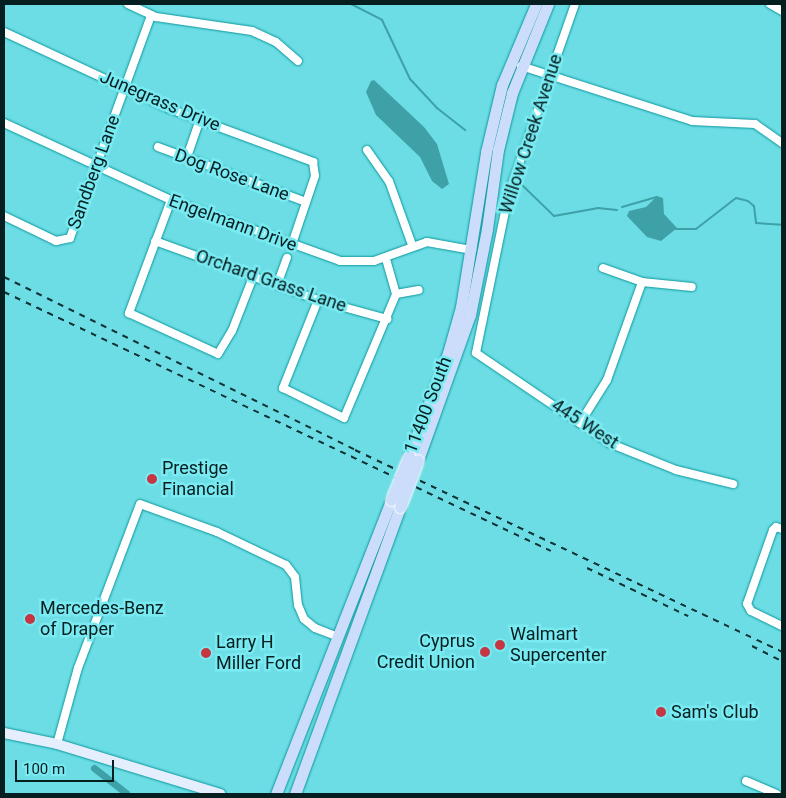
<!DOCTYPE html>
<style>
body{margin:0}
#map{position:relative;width:786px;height:798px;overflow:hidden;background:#6cdde4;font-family:Roboto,sans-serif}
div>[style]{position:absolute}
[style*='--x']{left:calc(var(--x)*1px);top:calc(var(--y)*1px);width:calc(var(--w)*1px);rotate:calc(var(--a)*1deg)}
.water>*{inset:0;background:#3ea1a7}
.stream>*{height:2px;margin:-1px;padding:0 1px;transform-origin:1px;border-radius:1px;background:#3ea1a7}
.canal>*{height:7px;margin:-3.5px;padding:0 3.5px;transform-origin:3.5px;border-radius:3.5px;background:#3ea1a7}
.roads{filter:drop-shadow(0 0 1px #0c989f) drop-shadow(0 0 1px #0c989f)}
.minor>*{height:8px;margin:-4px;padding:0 4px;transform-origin:4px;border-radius:4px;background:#fff}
.secondary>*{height:10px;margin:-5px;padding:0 5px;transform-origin:5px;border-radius:5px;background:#e5eefd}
.primary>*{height:11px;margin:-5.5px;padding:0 5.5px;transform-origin:5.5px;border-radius:5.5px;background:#cbddfb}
.rail>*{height:2px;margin-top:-1px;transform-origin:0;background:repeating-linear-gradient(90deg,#103235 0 6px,transparent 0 12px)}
.bridges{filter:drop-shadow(0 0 1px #fff) drop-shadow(0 0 1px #fff)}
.primary-bridge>*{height:11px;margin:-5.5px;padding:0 5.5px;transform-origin:5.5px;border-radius:5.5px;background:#cbddfb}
.dots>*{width:14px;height:14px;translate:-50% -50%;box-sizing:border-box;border:2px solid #79eaf1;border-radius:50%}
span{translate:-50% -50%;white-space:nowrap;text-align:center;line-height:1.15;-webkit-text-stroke:5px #79eaf1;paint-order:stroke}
.street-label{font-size:18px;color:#051e20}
.poi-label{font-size:18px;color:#051e20}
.left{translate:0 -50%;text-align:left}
.right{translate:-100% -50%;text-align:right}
.frame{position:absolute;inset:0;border:5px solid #051e20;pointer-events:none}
.scale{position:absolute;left:15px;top:760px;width:99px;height:22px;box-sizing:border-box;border:2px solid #051e20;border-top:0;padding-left:6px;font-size:15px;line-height:18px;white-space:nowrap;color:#051e20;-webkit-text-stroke:4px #79eaf1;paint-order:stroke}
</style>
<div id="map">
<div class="water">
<div style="clip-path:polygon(374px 80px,424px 127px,437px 144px,449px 184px,442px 189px,432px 181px,420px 157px,376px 115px,366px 92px,371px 81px)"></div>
<div style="clip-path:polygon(657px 196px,663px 198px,664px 214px,677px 228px,661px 241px,647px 237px,627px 216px,629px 211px,646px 207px)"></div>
</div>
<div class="stream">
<div style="--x:332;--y:4;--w:17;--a:0"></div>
<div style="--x:351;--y:4;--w:35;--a:27"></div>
<div style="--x:382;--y:20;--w:65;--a:64.6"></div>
<div style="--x:410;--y:79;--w:40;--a:47"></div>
<div style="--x:437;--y:108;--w:36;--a:38"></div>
<div style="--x:518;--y:181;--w:50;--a:44.2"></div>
<div style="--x:554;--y:216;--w:45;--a:-10.3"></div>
<div style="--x:598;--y:208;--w:19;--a:6"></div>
<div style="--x:622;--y:207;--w:36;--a:-16"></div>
<div style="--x:675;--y:229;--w:21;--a:0"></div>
<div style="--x:696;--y:229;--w:51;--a:-37.8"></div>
<div style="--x:736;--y:198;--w:12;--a:14"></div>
<div style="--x:748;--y:201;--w:8;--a:40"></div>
<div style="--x:754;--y:206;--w:17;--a:83"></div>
<div style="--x:756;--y:223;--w:26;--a:4"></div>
</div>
<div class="canal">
<div style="--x:94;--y:768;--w:41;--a:38"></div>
</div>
<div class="roads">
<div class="minor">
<div style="--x:128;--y:4;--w:31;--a:25"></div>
<div style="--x:156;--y:17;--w:97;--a:8.3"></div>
<div style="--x:252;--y:31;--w:26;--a:25"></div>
<div style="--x:276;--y:42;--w:29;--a:41"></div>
<div style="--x:575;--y:4;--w:199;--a:109.3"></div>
<div style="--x:509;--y:192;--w:164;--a:101.6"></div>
<div style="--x:476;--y:353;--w:161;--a:34.1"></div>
<div style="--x:609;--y:443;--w:72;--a:21.9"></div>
<div style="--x:676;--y:470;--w:59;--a:13.8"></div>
<div style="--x:770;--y:4;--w:14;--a:30"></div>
<div style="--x:4;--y:32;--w:183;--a:24.9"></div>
<div style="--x:170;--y:109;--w:153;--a:20.3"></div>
<div style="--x:313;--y:162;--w:14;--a:82"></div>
<div style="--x:315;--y:176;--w:72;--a:108.7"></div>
<div style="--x:521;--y:66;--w:180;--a:17.8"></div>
<div style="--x:692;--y:121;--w:63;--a:2.7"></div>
<div style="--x:755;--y:124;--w:33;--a:35"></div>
<div style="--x:4;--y:123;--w:184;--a:24.8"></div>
<div style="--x:171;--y:200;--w:180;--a:19.8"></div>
<div style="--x:340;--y:261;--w:34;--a:0"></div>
<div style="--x:374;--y:261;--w:56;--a:-19.7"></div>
<div style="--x:427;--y:242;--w:46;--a:10.1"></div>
<div style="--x:158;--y:147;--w:158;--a:20.4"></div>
<div style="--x:367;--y:150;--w:38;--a:55"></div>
<div style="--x:389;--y:181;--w:68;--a:70.2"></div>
<div style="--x:187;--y:157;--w:39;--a:-71"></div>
<div style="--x:171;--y:200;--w:121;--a:110.4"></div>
<div style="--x:129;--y:313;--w:98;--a:24.7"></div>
<div style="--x:218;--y:354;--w:27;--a:-59"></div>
<div style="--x:232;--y:331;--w:58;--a:-68.7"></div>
<div style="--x:4;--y:216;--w:58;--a:25.7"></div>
<div style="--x:56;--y:241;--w:14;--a:-12"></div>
<div style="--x:70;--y:238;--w:237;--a:-70"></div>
<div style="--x:155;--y:241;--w:173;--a:19.9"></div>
<div style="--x:318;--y:300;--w:72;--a:15.4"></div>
<div style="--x:603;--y:268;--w:41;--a:19.7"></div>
<div style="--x:642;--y:282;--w:50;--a:5.7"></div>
<div style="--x:277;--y:285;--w:29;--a:-70"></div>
<div style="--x:396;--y:294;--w:23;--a:-10"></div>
<div style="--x:318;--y:300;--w:95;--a:111.7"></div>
<div style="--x:283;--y:388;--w:68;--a:26.2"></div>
<div style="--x:344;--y:418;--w:134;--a:-67.2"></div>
<div style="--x:396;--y:294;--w:37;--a:-106"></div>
<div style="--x:580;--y:423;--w:51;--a:-57.9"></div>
<div style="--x:607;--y:380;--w:104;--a:-70.3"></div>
<div style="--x:782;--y:529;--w:6;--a:-162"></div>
<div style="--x:776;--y:527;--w:4;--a:135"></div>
<div style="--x:773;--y:530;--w:78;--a:109.4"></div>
<div style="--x:747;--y:604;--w:8;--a:60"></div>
<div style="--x:751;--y:611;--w:34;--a:26"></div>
<div style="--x:57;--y:744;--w:79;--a:-74.6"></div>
<div style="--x:78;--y:668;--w:175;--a:-69.3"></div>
<div style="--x:140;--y:504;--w:82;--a:20"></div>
<div style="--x:217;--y:532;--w:76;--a:25.6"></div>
<div style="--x:286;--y:565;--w:15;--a:53"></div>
<div style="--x:295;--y:577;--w:28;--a:84"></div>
<div style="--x:298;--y:605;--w:15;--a:67"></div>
<div style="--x:304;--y:619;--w:14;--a:39"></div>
<div style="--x:315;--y:628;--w:22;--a:21"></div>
<div style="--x:746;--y:781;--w:33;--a:23"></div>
</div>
<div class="secondary">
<div style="--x:4;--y:733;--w:54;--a:11.7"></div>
<div style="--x:57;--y:744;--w:171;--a:17"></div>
</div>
<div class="primary">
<div style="--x:409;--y:456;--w:110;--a:-69.3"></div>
<div style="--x:448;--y:353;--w:48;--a:-74.2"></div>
<div style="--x:461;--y:307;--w:157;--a:-80.8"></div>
<div style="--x:486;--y:152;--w:69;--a:-76.6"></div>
<div style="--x:502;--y:85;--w:88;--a:-67.2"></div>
<div style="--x:418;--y:460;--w:154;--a:-70.3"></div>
<div style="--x:470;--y:315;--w:88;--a:-78.8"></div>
<div style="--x:487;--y:229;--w:80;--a:-82.1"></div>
<div style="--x:498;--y:150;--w:59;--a:-76.2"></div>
<div style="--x:512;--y:93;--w:96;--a:-68"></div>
<div style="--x:276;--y:794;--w:316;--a:-68.6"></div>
<div style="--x:295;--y:794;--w:306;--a:-69.9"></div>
</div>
</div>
<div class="rail">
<div style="--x:4;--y:277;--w:391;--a:26.2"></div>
<div style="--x:355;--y:450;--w:472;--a:25.3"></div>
<div style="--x:4;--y:292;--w:605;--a:25.34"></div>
<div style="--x:587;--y:568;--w:112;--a:25.4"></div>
<div style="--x:752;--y:646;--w:34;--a:27"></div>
</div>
<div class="bridges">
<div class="primary-bridge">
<div style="--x:391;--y:500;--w:48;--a:-67.8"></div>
<div style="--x:400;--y:507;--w:50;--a:-69"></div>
</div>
</div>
<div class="dots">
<div style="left:152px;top:479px;background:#c63642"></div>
<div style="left:30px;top:619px;background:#c63642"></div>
<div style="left:500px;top:645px;background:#c63642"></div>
<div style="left:485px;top:652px;background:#c63642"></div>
<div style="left:206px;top:653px;background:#c63642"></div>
<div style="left:661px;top:712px;background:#c63642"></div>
</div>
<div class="street-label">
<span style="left:160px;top:101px;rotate:23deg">Junegrass Drive</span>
<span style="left:531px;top:134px;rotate:-72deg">Willow Creek Avenue</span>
<span style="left:94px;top:172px;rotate:-70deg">Sandberg Lane</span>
<span style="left:232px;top:175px;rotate:20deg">Dog Rose Lane</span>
<span style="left:233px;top:223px;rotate:20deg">Engelmann Drive</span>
<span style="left:271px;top:281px;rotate:19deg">Orchard Grass Lane</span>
<span style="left:428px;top:405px;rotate:-69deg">11400 South</span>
<span style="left:585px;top:424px;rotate:33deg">445 West</span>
</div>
<div class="poi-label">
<span class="left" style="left:162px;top:479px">Prestige<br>Financial</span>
<span class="left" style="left:40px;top:619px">Mercedes-Benz<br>of Draper</span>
<span class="left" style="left:510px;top:645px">Walmart<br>Supercenter</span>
<span class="right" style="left:475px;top:652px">Cyprus<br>Credit Union</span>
<span class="left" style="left:216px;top:653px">Larry H<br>Miller Ford</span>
<span class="left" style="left:671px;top:712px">Sam's Club</span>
</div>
<div class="frame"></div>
<div class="scale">100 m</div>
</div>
